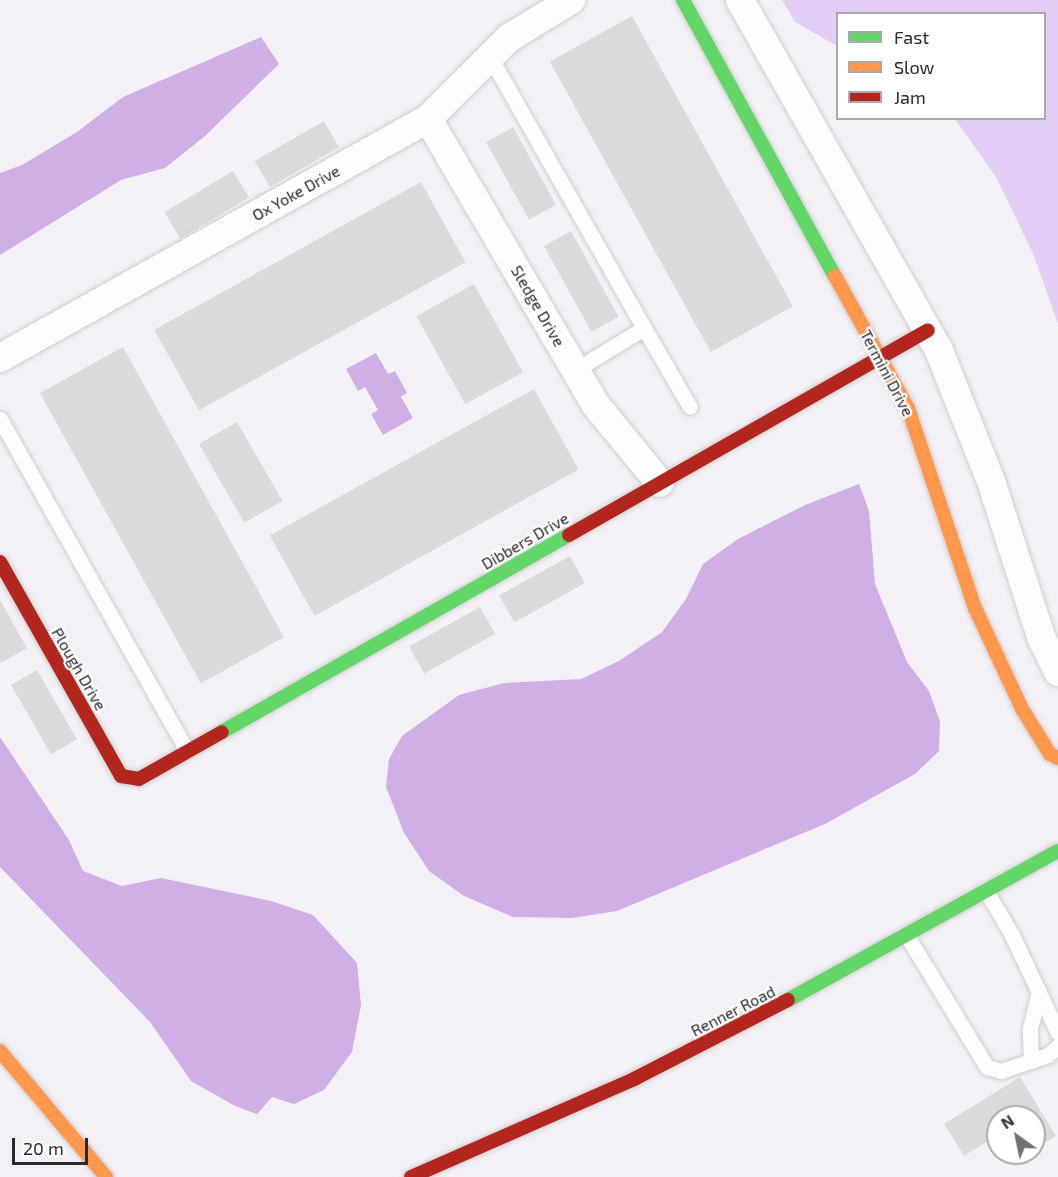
<!DOCTYPE html>
<style>
body{margin:0}
#map{position:relative;width:1058px;height:1177px;overflow:hidden;background:#f4f1f6;font-family:"Exo 2",sans-serif}
div>[style]{position:absolute}
[style*='--x']{left:calc(var(--x)*1px);top:calc(var(--y)*1px);width:calc(var(--w)*1px);rotate:calc(var(--a)*1deg)}
.green>*{inset:0;background:#e4cdf4}
.water>*{inset:0;background:#d0afe6}
.building>*{inset:0;background:#dcd9dd;transform-origin:0 0}
.roads{filter:drop-shadow(0 0 2px #cfcdd0) drop-shadow(0 0 2px #cfcdd0)}
.lane>*{height:15px;margin:-7.5px;padding:0 7.5px;transform-origin:7.5px;border-radius:7.5px;background:#fdfdfe}
.street>*{height:28px;margin:-14px;padding:0 14px;transform-origin:14px;border-radius:14px;background:#fdfdfe}
.fast>*{height:14px;margin:-7px;padding:0 7px;transform-origin:7px;border-radius:7px;background:#63d668}
.slow>*{height:14px;margin:-7px;padding:0 7px;transform-origin:7px;border-radius:7px;background:#ff974d}
.jam>*{height:14px;margin:-7px;padding:0 7px;transform-origin:7px;border-radius:7px;background:#b3261e}
span{translate:-50% -50%;white-space:nowrap;text-align:center;line-height:1.15;-webkit-text-stroke:4.5px #fff;paint-order:stroke}
.street-label{font-size:16px;color:#2b292d}
.legend{position:absolute;left:836px;top:12px;width:210px;height:108px;box-sizing:border-box;background:#fff;border:2px solid #aaa9ab;margin:0;padding:8px 10px;list-style:none;font-size:18px;color:#2b292d}
.legend li{display:flex;align-items:center;gap:12px;height:30px}
.legend b{width:30px;border:2px solid #aaa9ab}
.north{position:absolute;left:986px;top:1105px;width:60px;height:60px;box-sizing:border-box;background:#fff;border:2px solid #aaa9ab;border-radius:50%;rotate:327deg;font-size:16px;font-weight:700;line-height:24px;text-align:center;color:#2b292d}
.north::after{content:'';display:block;margin:auto;width:21px;height:27px;background:#716f73;clip-path:polygon(50% 0,100% 100%,50% 72%,0 100%)}
.scale{position:absolute;left:12px;top:1138px;width:76px;height:27px;box-sizing:border-box;border:3px solid #2b292d;border-top:0;padding-left:8px;font-size:18px;line-height:21px;white-space:nowrap;color:#2b292d;-webkit-text-stroke:4px #fff;paint-order:stroke}
</style>
<div id="map">
<div class="green">
<div style="clip-path:polygon(782px 0,1058px 0,1058px 324px,1034px 256px,996px 177px,955px 119px,1044px 118px,1044px 14px,838px 14px,837px 46px,795px 22px)"></div>
</div>
<div class="water">
<div style="clip-path:polygon(261px 37px,279px 64px,205px 136px,165px 168px,121px 180px,0 255px,0 173px,22px 165px,77px 132px,123px 97px)"></div>
<div style="clip-path:polygon(376px 353px,388px 374px,395px 371px,407px 393px,401px 397px,413px 418px,383px 435px,371px 414px,378px 410px,365px 387px,358px 391px,346px 369px)"></div>
<div style="clip-path:polygon(859px 484px,869px 511px,875px 584px,907px 662px,929px 691px,940px 721px,939px 751px,915px 774px,825px 824px,617px 911px,572px 918px,513px 917px,464px 896px,429px 871px,404px 833px,386px 787px,389px 759px,402px 736px,459px 695px,504px 683px,581px 679px,619px 661px,662px 632px,686px 599px,703px 564px,738px 539px,805px 505px)"></div>
<div style="clip-path:polygon(0 737px,69px 840px,83px 871px,122px 886px,161px 878px,271px 901px,313px 915px,357px 963px,361px 1005px,352px 1052px,324px 1090px,294px 1104px,272px 1097px,257px 1114px,235px 1106px,191px 1081px,150px 1022px,0 867px)"></div>
</div>
<div class="building">
<div style="left:632px;top:16px;width:332px;height:94px;rotate:61deg"></div>
<div style="left:324px;top:121px;width:30px;height:80px;rotate:60deg"></div>
<div style="left:513px;top:127px;width:89px;height:31px;rotate:61deg"></div>
<div style="left:233px;top:171px;width:31px;height:80px;rotate:59deg"></div>
<div style="left:421px;top:182px;width:92px;height:305px;rotate:61deg"></div>
<div style="left:571px;top:231px;width:98px;height:31px;rotate:61deg"></div>
<div style="left:474px;top:284px;width:101px;height:66px;rotate:61deg"></div>
<div style="left:123px;top:347px;width:332px;height:95px;rotate:61deg"></div>
<div style="left:534px;top:389px;width:92px;height:302px;rotate:61deg"></div>
<div style="left:237px;top:422px;width:91px;height:44px;rotate:60deg"></div>
<div style="left:570px;top:556px;width:31px;height:81px;rotate:61deg"></div>
<div style="clip-path:polygon(0 600px,27px 648px,1px 663px,0 661px)"></div>
<div style="left:480px;top:607px;width:31px;height:81px;rotate:61deg"></div>
<div style="left:37px;top:670px;width:80px;height:30px;rotate:60deg"></div>
<div style="clip-path:polygon(1020px 1077px,1056px 1136px,1034px 1150px,1034px 1117px,998px 1117px,998px 1135px,964px 1156px,944px 1124px)"></div>
</div>
<div class="roads">
<div class="lane">
<div style="--x:490;--y:57;--w:312;--a:60.4"></div>
<div style="--x:575;--y:370;--w:81;--a:-31.3"></div>
<div style="--x:644;--y:328;--w:91;--a:59.8"></div>
<div style="--x:0;--y:419;--w:381;--a:60.6"></div>
<div style="--x:986;--y:891;--w:49;--a:59.2"></div>
<div style="--x:1011;--y:933;--w:110;--a:64.8"></div>
<div style="--x:907;--y:936;--w:153;--a:58.6"></div>
<div style="--x:987;--y:1067;--w:15;--a:16"></div>
<div style="--x:1001;--y:1071;--w:50;--a:-18.8"></div>
<div style="--x:1048;--y:1055;--w:13;--a:-42"></div>
<div style="--x:1031;--y:1061;--w:33;--a:-92"></div>
<div style="--x:1030;--y:1028;--w:38;--a:-76"></div>
</div>
<div class="street">
<div style="--x:740;--y:0;--w:400;--a:60.4"></div>
<div style="--x:938;--y:348;--w:146;--a:68.3"></div>
<div style="--x:992;--y:484;--w:161;--a:72.2"></div>
<div style="--x:1041;--y:637;--w:39;--a:64"></div>
<div style="--x:428;--y:119;--w:330;--a:59.6"></div>
<div style="--x:595;--y:404;--w:102;--a:50.6"></div>
<div style="--x:0;--y:358;--w:490;--a:-29.2"></div>
<div style="--x:428;--y:119;--w:115;--a:-45"></div>
<div style="--x:509;--y:38;--w:73;--a:-31.5"></div>
</div>
<div class="fast">
<div style="--x:683;--y:0;--w:315;--a:61.2"></div>
<div style="--x:222;--y:732;--w:399;--a:-29.6"></div>
<div style="--x:788;--y:1000;--w:308;--a:-28.9"></div>
</div>
<div class="slow">
<div style="--x:835;--y:276;--w:151;--a:61.1"></div>
<div style="--x:908;--y:408;--w:211;--a:71.5"></div>
<div style="--x:975;--y:608;--w:111;--a:65"></div>
<div style="--x:1022;--y:709;--w:53;--a:58.1"></div>
<div style="--x:1050;--y:754;--w:9;--a:27"></div>
<div style="--x:0;--y:1051;--w:165;--a:49.9"></div>
</div>
<div class="jam">
<div style="--x:569;--y:535;--w:413;--a:-29.7"></div>
<div style="--x:0;--y:562;--w:246;--a:60.5"></div>
<div style="--x:121;--y:776;--w:18;--a:9"></div>
<div style="--x:139;--y:779;--w:95;--a:-29.5"></div>
<div style="--x:411;--y:1177;--w:244;--a:-23.7"></div>
<div style="--x:634;--y:1079;--w:173;--a:-27.2"></div>
</div>
</div>
<div class="street-label">
<span style="left:296px;top:193px;rotate:-29deg">Ox Yoke Drive</span>
<span style="left:538px;top:306px;rotate:60deg">Sledge Drive</span>
<span style="left:887px;top:373px;rotate:62deg">Termini Drive</span>
<span style="left:525px;top:541px;rotate:-30deg">Dibbers Drive</span>
<span style="left:79px;top:669px;rotate:60deg">Plough Drive</span>
<span style="left:733px;top:1011px;rotate:-27deg">Renner Road</span>
</div>
<ul class="legend">
<li><b style="height:8px;background:#63d668"></b>Fast</li>
<li><b style="height:8px;background:#ff974d"></b>Slow</li>
<li><b style="height:8px;background:#b3261e"></b>Jam</li>
</ul>
<div class="north">N</div>
<div class="scale">20 m</div>
</div>
